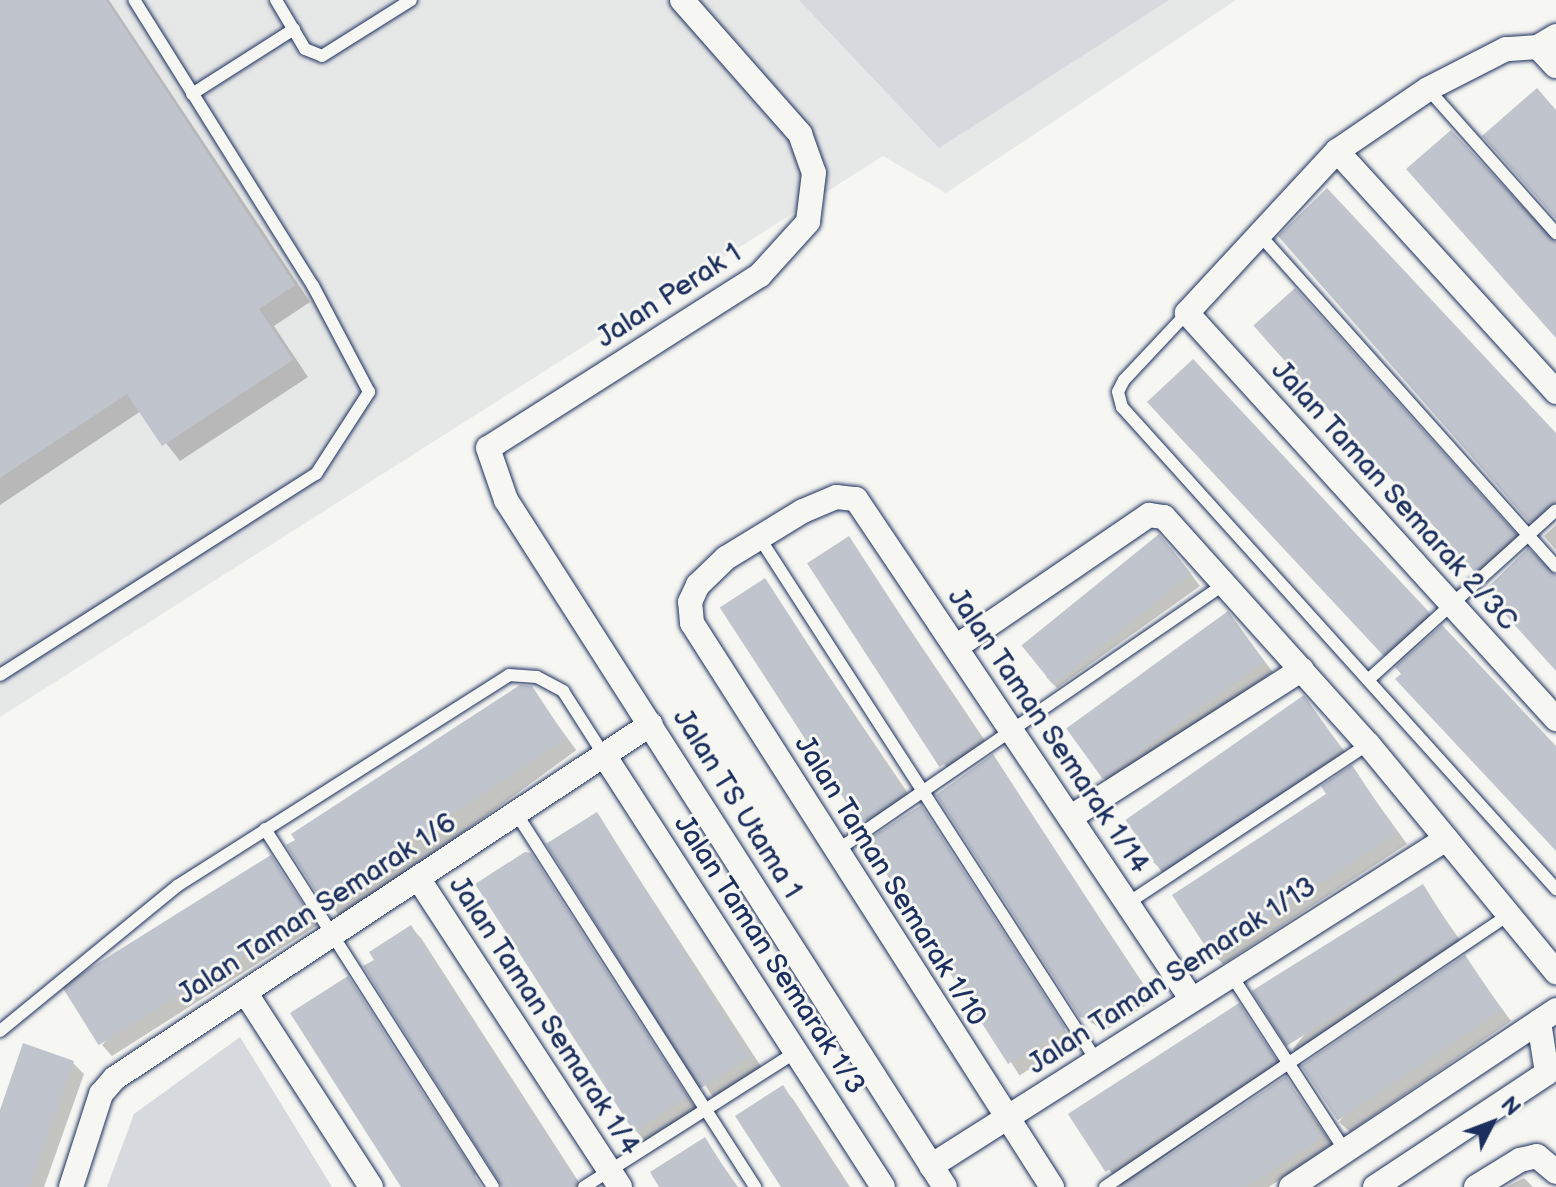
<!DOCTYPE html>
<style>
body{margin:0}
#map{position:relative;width:1556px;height:1187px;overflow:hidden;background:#f6f6f2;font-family:"Balsamiq Sans",sans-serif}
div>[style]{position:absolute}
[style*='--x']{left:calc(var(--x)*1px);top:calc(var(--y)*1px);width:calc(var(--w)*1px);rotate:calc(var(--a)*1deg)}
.built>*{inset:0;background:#e6e7e7}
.green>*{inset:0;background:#d6d9dd}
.shadow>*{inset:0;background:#0003;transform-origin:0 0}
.building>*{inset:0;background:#c0c4cd;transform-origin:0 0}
.roads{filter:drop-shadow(0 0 2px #1b2f5e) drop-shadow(0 0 2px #1b2f5e)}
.lane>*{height:12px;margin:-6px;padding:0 6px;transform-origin:6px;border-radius:6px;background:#f6f6f2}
.street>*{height:24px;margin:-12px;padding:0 12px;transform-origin:12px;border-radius:12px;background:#f6f6f2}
span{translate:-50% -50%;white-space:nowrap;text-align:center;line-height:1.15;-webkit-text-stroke:6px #f6f6f2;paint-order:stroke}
.street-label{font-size:28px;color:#1b2f5e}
.north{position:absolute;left:1452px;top:1083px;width:80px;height:80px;-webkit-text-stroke:6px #f6f6f2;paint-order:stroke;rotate:48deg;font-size:22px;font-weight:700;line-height:32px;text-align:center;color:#1b2f5e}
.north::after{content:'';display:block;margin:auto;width:28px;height:36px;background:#1b2f5e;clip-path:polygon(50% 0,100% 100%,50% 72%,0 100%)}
</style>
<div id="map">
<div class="built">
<div style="clip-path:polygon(0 0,1236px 0,946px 193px,883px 156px,0 717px)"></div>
</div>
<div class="green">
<div style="clip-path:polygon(799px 0,1169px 0,939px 148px)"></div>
<div style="clip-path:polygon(240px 1037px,332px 1187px,107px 1187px,134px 1114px)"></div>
</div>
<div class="shadow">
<div style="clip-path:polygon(0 0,109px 0,310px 302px,274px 326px,308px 377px,180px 461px,141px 411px,0 505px)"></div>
<div style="clip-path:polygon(1281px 237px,1556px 435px,1556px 518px,1541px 532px,1530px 521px)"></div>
<div style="left:1306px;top:302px;width:328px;height:55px;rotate:48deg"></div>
<div style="left:1204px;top:372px;width:345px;height:62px;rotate:47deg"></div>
<div style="clip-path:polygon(1556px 525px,1556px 550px,1544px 536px)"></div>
<div style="left:849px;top:539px;width:255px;height:47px;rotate:56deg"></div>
<div style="clip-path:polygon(1170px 547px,1200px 586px,1057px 688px,1046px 677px)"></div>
<div style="left:764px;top:580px;width:270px;height:50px;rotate:56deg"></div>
<div style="clip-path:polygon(1228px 614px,1273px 672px,1110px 784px,1100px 774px)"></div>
<div style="left:531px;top:688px;width:77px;height:289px;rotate:54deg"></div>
<div style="clip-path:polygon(1304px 698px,1352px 761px,1164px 872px,1153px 862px)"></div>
<div style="clip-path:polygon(993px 757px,1154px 1000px,1105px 1031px,1082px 1017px,939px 796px)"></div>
<div style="clip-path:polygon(1352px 768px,1407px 844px,1223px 964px,1212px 953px)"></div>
<div style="left:921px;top:808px;width:278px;height:63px;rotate:57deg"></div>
<div style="left:597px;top:814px;width:302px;height:57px;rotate:57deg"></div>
<div style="clip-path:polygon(530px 855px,696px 1109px,646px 1142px,636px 1131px)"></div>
<div style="clip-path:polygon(271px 858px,318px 925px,112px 1056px,102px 1045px)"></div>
<div style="clip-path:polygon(1422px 886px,1467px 950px,1303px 1060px,1293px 1049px)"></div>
<div style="clip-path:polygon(410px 927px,421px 938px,582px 1187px,513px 1187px,377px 960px)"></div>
<div style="clip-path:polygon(1465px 958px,1511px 1021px,1350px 1132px,1339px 1122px)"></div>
<div style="clip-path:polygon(348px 979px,476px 1175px,469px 1180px,473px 1187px,403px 1187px)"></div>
<div style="left:1238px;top:1005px;width:82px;height:200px;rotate:55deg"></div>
<div style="clip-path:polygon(73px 1063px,84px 1074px,44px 1187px,0 1187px,0 1114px)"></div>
<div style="clip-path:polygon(1286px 1078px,1332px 1144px,1269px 1187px,1125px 1187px)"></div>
<div style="clip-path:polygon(782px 1088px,793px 1099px,850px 1187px,783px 1187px)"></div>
<div style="clip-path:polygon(705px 1140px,738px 1187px,662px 1187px)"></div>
<div style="clip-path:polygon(1524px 1178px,1533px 1187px,1506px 1187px)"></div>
</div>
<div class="building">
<div style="clip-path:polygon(0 0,106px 0,295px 285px,259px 309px,293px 360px,162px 446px,127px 394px,0 478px)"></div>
<div style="clip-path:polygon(1537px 88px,1556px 110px,1556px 219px,1482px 136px)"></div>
<div style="clip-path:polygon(1451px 130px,1556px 242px,1556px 338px,1406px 169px)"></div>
<div style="clip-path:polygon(1327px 188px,1556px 433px,1556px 501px,1529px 522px,1278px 236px)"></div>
<div style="left:1295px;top:288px;width:331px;height:56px;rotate:48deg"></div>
<div style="left:1193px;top:359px;width:347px;height:63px;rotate:47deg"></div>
<div style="left:1159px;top:534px;width:51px;height:177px;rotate:51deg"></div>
<div style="left:849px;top:536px;width:243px;height:50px;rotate:57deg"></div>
<div style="clip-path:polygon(1528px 548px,1556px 575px,1556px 671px,1484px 591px)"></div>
<div style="left:765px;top:578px;width:257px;height:54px;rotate:57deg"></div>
<div style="left:1228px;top:611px;width:62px;height:200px;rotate:54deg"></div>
<div style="clip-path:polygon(1442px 625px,1556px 746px,1556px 851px,1395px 679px,1401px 674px,1395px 667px)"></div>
<div style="clip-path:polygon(520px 685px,532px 686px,567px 739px,321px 900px,286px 845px,295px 840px,291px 834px)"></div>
<div style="left:1304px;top:695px;width:67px;height:218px;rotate:55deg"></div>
<div style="clip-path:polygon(993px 754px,1145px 988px,1093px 1022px,1087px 1014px,1080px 1018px,936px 795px)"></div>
<div style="clip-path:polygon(1352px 765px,1397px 833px,1211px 955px,1172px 895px,1326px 794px,1321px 786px)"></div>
<div style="clip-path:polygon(921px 805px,1065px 1028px,1008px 1064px,868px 845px,870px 838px)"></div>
<div style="left:597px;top:812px;width:289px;height:60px;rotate:58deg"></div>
<div style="clip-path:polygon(525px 852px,531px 853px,687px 1097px,634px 1132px,475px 884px)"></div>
<div style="left:271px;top:855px;width:70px;height:247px;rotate:58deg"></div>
<div style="left:1423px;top:884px;width:65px;height:202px;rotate:58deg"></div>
<div style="clip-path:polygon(411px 925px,577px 1182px,575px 1187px,502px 1187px,363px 966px,374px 960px,369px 952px)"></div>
<div style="left:1465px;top:955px;width:66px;height:198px;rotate:56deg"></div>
<div style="clip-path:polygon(348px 976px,482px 1187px,401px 1187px,290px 1013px)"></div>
<div style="left:1239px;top:1003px;width:69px;height:204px;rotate:57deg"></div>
<div style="clip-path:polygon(23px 1043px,74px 1061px,30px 1187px,0 1187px,0 1110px)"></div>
<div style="clip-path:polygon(1286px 1076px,1322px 1138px,1246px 1187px,1121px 1187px)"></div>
<div style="clip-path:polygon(783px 1085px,848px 1187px,781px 1187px,735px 1116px)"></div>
<div style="clip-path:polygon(705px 1137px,736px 1187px,659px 1187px,650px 1172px)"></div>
</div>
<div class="roads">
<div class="lane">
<div style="--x:276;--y:0;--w:57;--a:59.4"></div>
<div style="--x:305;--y:49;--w:18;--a:22"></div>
<div style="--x:322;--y:56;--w:105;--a:-32.2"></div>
<div style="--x:1428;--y:89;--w:193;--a:48.4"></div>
<div style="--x:192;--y:94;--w:121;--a:-32.5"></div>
<div style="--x:1258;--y:233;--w:447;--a:48.2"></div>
<div style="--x:1187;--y:313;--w:92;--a:133.2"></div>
<div style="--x:1124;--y:380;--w:13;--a:117"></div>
<div style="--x:1118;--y:392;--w:16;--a:75"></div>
<div style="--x:1122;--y:407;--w:649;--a:48"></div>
<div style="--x:759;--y:537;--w:622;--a:57.2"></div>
<div style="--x:0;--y:675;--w:375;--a:-32.5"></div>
<div style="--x:316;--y:474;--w:98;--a:-57.1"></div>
<div style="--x:369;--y:392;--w:120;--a:-117.8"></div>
<div style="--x:313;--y:286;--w:337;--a:-122"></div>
<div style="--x:1368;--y:680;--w:253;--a:-42.1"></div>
<div style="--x:516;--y:813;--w:444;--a:57.4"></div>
<div style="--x:265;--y:829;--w:424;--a:57.5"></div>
<div style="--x:836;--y:851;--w:472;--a:-34.5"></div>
<div style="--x:1128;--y:903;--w:288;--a:-33.5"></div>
<div style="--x:1230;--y:973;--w:213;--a:57.1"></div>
<div style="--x:0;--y:1031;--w:229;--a:-39.3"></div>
<div style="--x:177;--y:886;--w:393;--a:-32.4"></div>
<div style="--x:509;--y:675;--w:28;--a:4"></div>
<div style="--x:537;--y:677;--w:30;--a:28"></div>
<div style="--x:563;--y:691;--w:76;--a:57.4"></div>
<div style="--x:584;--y:1187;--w:251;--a:-32.5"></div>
<div style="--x:1105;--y:1187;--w:488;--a:-34"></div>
</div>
<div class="street">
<div style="--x:682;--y:0;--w:179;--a:48.6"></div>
<div style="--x:800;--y:134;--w:41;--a:70.3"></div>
<div style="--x:814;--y:173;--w:49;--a:97"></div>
<div style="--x:808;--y:222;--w:72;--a:132.2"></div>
<div style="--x:760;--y:275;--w:322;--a:147.5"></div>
<div style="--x:488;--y:448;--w:55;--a:70.9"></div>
<div style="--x:506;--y:500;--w:815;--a:57.42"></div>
<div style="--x:1556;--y:36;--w:21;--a:149"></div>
<div style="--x:1538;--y:47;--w:32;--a:176"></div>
<div style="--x:1506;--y:49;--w:88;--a:152.9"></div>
<div style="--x:1428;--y:89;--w:110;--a:145.7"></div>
<div style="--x:1337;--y:151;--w:221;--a:132.8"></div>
<div style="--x:1187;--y:313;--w:549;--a:47.73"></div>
<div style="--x:1538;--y:47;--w:26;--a:47"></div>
<div style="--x:1337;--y:151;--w:326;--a:47.7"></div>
<div style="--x:956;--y:647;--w:234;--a:-34.4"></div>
<div style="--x:1149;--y:515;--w:15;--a:8"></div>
<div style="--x:1164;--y:517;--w:305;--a:48.1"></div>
<div style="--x:1368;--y:744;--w:296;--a:50.5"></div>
<div style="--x:604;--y:755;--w:514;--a:57.14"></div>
<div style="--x:1071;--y:817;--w:274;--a:-32.6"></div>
<div style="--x:418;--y:878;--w:369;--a:56.8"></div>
<div style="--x:245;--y:992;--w:232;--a:57.1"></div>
<div style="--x:931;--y:1166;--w:610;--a:-32.41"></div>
<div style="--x:71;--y:1187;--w:98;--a:-72.1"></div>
<div style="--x:101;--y:1094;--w:21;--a:-49"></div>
<div style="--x:115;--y:1078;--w:642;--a:-33.44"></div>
<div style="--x:1052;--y:1187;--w:669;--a:-122.55"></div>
<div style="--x:692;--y:623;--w:21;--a:-95"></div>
<div style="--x:690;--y:602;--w:19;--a:-65"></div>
<div style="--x:698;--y:585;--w:39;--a:-44"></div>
<div style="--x:726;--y:558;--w:90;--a:-31.4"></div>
<div style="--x:803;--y:511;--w:36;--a:-23"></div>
<div style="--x:836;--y:497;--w:20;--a:6"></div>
<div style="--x:856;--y:499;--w:600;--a:56.15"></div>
<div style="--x:1291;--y:1187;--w:319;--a:-33.7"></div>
<div style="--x:1375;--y:1187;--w:206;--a:-33.5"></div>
<div style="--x:1547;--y:1073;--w:52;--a:-98.9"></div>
<div style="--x:1476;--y:1187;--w:52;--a:-31.5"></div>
<div style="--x:1520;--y:1160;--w:17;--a:-13"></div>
<div style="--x:1537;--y:1156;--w:25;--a:40"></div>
</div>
</div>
<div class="street-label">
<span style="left:669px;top:296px;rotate:-33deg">Jalan Perak 1</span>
<span style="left:1394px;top:496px;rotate:48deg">Jalan Taman Semarak 2/3C</span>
<span style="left:1048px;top:731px;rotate:56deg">Jalan Taman Semarak 1/14</span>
<span style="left:737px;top:804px;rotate:58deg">Jalan TS Utama 1</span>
<span style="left:890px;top:881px;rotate:58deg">Jalan Taman Semarak 1/10</span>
<span style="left:317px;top:909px;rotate:-33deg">Jalan Taman Semarak 1/6</span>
<span style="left:769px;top:955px;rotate:57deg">Jalan Taman Semarak 1/3</span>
<span style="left:1172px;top:976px;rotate:-33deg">Jalan Taman Semarak 1/13</span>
<span style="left:544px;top:1016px;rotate:57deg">Jalan Taman Semarak 1/4</span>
</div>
<div class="north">N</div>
</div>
